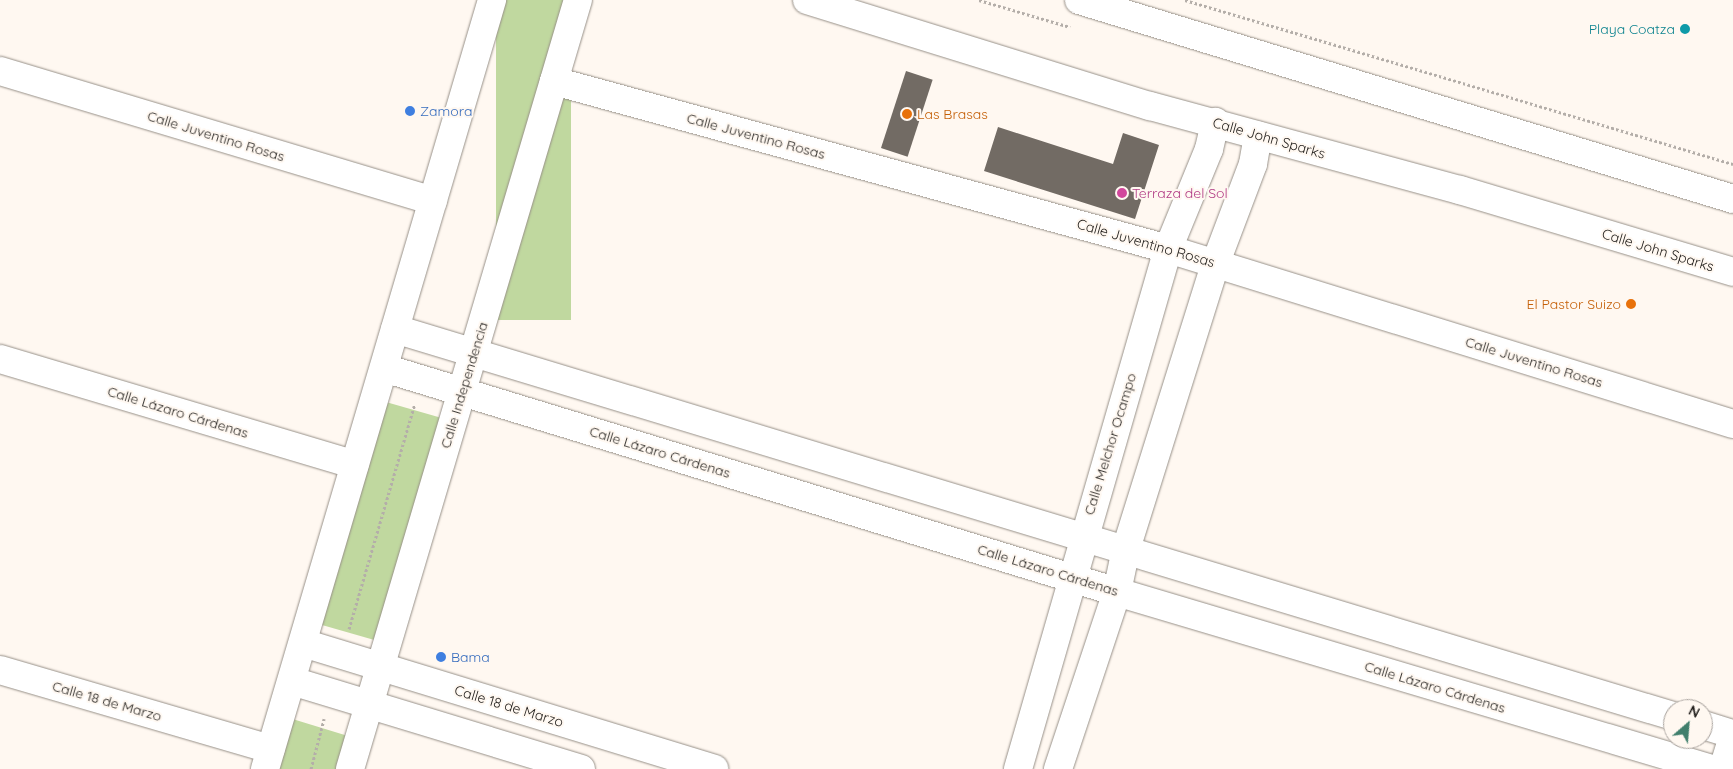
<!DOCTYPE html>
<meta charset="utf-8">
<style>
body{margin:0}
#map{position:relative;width:1733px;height:769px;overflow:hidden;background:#fff8f1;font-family:Quicksand,sans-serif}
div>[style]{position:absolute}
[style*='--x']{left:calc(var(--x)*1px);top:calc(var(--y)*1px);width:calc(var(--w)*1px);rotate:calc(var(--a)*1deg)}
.green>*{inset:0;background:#c0d89f;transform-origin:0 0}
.building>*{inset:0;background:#726b64;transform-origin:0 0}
.path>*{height:3px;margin-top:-1.5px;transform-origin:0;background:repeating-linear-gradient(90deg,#b4aea9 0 2.5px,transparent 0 5px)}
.roads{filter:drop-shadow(0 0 1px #979088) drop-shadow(0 0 1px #979088)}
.street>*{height:28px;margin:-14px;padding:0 14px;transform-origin:14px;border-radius:14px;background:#fff}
.secondary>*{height:28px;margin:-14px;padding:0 14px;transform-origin:14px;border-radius:14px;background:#fff}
.primary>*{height:28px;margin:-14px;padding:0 14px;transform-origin:14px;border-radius:14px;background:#fff}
.dots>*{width:14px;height:14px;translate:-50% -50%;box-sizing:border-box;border:2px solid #fff8f1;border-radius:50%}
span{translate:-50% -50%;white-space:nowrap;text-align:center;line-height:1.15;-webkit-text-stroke:4px #fff8f1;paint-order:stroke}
.culture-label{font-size:14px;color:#0d838f}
.right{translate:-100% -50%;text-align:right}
.shop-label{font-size:14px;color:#366cbe}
.left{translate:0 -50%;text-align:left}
.food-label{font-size:14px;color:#c56008}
.street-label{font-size:14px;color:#25221f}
.hotel-label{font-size:14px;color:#b23c85}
.north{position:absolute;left:1663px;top:699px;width:50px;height:50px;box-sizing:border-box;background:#fff8f1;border:1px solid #a8a29d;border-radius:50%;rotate:27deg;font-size:14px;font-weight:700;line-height:20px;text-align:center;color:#25221f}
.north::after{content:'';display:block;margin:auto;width:18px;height:22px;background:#407f6d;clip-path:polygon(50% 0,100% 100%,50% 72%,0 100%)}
</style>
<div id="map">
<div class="green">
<div style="left:496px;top:0;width:75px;height:320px"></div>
<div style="left:379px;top:400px;width:68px;height:232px;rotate:16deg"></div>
<div style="clip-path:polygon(286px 717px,348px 736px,338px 769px,270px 769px)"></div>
</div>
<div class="building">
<div style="left:906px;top:71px;width:28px;height:81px;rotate:18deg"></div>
<div style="clip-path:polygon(998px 127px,1113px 164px,1123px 133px,1159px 145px,1135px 219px,984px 171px)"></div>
</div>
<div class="path">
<div style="--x:979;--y:0;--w:95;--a:16.5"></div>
<div style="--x:1185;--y:0;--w:572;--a:16.66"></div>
<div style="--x:349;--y:629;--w:234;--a:-73.7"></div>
<div style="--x:311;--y:769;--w:52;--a:-75.4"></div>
</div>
<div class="roads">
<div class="street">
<div style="--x:0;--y:71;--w:452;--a:16.7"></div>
<div style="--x:554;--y:81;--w:637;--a:15.3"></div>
<div style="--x:1168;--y:249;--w:591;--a:17.21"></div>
<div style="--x:395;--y:329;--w:1335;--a:16.85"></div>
<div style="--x:0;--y:359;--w:370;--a:16.6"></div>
<div style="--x:384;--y:368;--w:766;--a:16.99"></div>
<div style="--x:1117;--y:592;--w:621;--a:16.57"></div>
<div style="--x:303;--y:643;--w:430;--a:17"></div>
<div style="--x:0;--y:670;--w:282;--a:16.3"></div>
<div style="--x:292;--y:681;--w:302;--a:16.9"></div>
<div style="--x:1703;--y:725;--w:31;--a:17"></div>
<div style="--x:1018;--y:769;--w:541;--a:-73.91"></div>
<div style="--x:1168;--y:249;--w:108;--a:-67.7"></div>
<div style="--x:1209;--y:149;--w:28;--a:-77"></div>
<div style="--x:1058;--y:769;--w:187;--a:-71.6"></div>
<div style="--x:1117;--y:592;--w:44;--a:-78.2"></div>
<div style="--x:1126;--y:549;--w:301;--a:-72.6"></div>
<div style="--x:1216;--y:262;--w:105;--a:-69.3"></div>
<div style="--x:1253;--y:164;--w:29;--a:-80"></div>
<div style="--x:1723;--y:769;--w:34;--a:-73"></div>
</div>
<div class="secondary">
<div style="--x:807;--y:0;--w:359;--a:17.2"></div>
<div style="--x:1150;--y:106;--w:321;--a:15.2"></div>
<div style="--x:1460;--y:190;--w:285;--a:16.7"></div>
<div style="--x:1079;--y:0;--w:684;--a:16.92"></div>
</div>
<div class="primary">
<div style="--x:265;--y:769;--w:802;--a:-73.55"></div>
<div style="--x:350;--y:769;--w:802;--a:-73.49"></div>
</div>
</div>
<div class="dots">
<div style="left:1685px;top:29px;background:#0f9aa8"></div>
<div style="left:410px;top:111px;background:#3f7fe0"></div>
<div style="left:907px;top:114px;background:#e8710a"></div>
<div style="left:1122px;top:193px;background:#d1479c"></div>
<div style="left:1631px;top:304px;background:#e8710a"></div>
<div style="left:441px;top:657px;background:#3f7fe0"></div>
</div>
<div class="culture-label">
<span class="right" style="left:1675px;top:29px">Playa Coatza</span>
</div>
<div class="shop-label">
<span class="left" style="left:420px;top:111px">Zamora</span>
<span class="left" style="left:451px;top:657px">Bama</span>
</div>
<div class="food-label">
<span class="left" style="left:917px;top:114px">Las Brasas</span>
<span class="right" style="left:1621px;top:304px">El Pastor Suizo</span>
</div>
<div class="street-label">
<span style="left:216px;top:136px;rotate:17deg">Calle Juventino Rosas</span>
<span style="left:756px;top:136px;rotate:15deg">Calle Juventino Rosas</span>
<span style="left:1269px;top:138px;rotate:16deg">Calle John Sparks</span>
<span style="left:1146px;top:243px;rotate:16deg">Calle Juventino Rosas</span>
<span style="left:1658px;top:250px;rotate:17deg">Calle John Sparks</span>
<span style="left:1534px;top:362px;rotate:17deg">Calle Juventino Rosas</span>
<span style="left:464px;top:385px;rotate:-73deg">Calle Independencia</span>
<span style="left:178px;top:412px;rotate:17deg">Calle Lázaro Cárdenas</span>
<span style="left:1110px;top:444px;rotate:-73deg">Calle Melchor Ocampo</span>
<span style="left:660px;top:452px;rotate:17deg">Calle Lázaro Cárdenas</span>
<span style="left:1048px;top:570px;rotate:17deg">Calle Lázaro Cárdenas</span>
<span style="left:1435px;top:687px;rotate:17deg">Calle Lázaro Cárdenas</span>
<span style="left:107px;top:701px;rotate:16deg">Calle 18 de Marzo</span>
<span style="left:509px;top:706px;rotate:17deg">Calle 18 de Marzo</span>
</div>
<div class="hotel-label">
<span class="left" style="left:1132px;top:193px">Terraza del Sol</span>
</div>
<div class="north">N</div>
</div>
